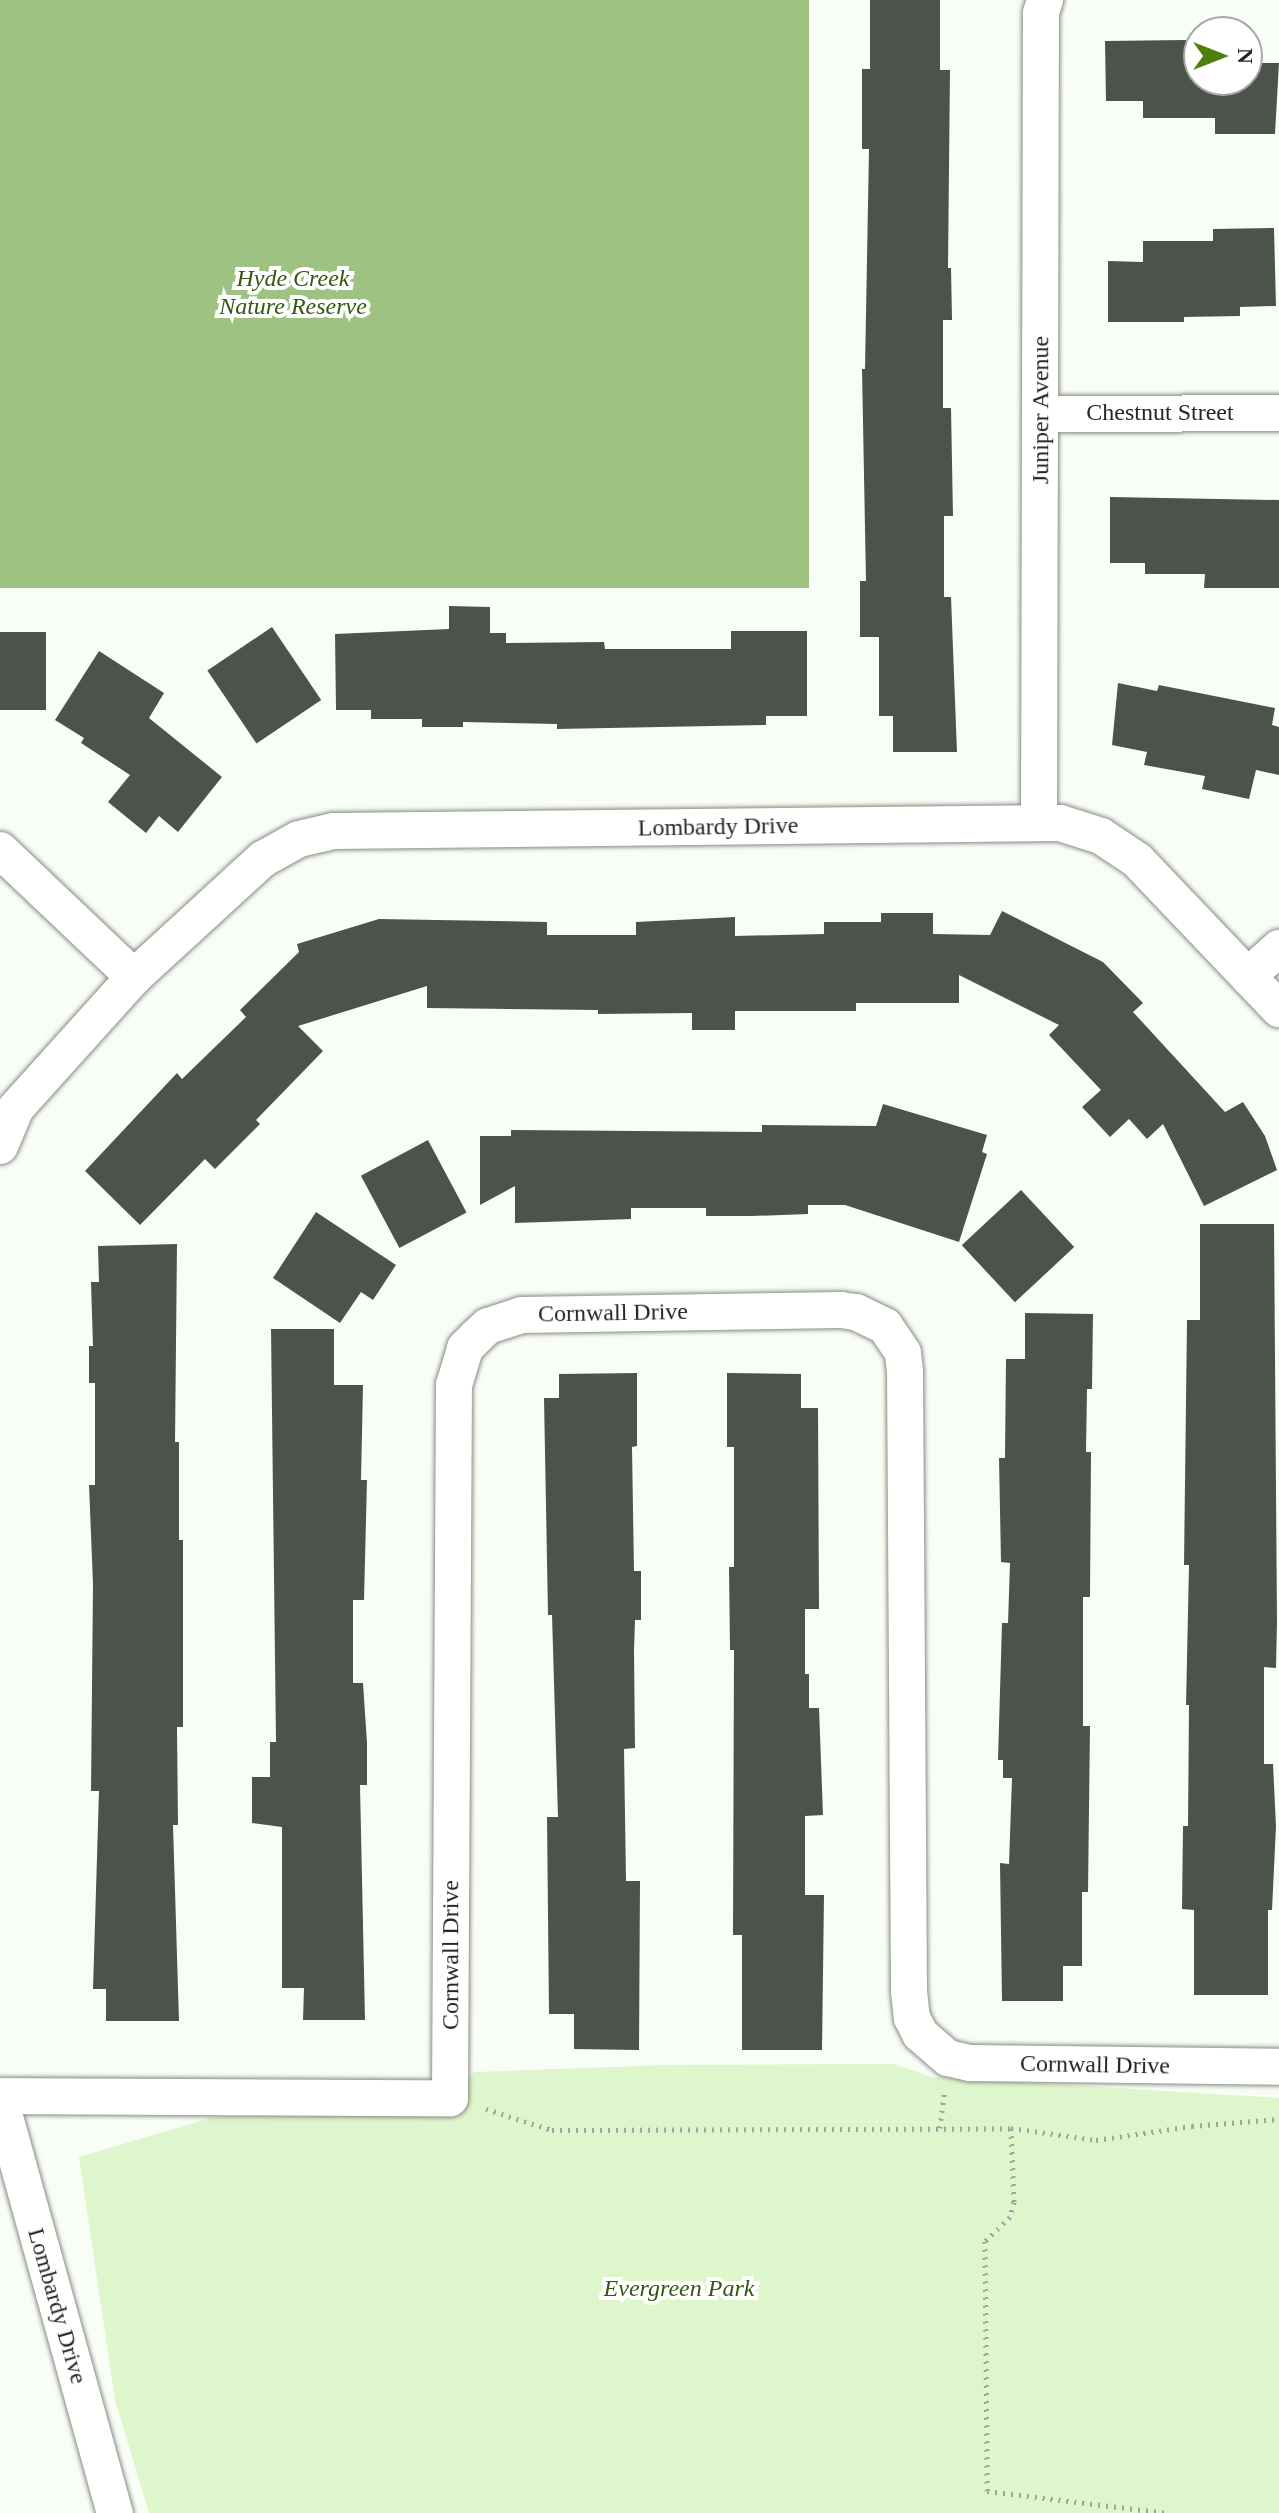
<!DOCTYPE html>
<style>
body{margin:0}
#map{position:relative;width:1279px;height:2513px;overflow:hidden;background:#f8fdf5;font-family:Georgia,serif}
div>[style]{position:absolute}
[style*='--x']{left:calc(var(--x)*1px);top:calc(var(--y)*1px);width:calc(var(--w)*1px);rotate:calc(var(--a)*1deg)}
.green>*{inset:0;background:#def6cc}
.forest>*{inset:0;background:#9ec281;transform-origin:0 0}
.building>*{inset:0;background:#4e524c;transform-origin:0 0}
.path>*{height:5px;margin-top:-2.5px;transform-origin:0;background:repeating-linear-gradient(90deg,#a1a49e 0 2px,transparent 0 8px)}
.roads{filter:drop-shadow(0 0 2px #888c84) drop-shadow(0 0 2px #888c84)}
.minor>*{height:36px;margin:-18px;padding:0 18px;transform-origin:18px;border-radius:18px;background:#fff}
span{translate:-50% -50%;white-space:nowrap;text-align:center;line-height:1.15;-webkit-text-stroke:8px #fff;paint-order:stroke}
.park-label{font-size:24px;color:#355611;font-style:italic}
.street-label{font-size:24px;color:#262724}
.north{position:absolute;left:1183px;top:16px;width:80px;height:80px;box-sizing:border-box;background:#fff;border:2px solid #a8a9a7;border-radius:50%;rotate:90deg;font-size:22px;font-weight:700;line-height:32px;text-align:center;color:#262724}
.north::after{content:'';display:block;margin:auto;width:28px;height:36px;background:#4e7e0d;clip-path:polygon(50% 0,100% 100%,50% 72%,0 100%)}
</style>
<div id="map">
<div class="green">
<div style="clip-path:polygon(894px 2064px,932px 2077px,1279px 2098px,1279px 2513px,149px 2513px,115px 2400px,79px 2157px,214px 2117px,450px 2098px,474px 2072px,668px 2065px)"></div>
</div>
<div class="forest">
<div style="left:0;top:0;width:809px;height:588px"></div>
</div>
<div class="building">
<div style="clip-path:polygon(870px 0,940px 0,940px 70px,950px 70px,948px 268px,951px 268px,952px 320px,943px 320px,943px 408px,951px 408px,953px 516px,944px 516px,944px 597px,951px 597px,957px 752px,893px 752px,893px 716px,879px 716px,879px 637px,860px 637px,860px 581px,866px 581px,862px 369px,865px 369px,869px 149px,862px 149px,862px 69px,870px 69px)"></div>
<div style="clip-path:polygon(1185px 40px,1199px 42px,1199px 80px,1247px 80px,1247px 42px,1254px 42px,1254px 63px,1279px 63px,1275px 134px,1215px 134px,1215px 118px,1143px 118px,1143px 101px,1106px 101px,1105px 41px)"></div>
<div style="clip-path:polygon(1274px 228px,1276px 306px,1240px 307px,1240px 316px,1184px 317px,1184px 322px,1108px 322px,1108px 261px,1143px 262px,1143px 241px,1213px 241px,1213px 229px)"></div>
<div style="clip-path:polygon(1110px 497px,1279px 500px,1279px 588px,1204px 588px,1205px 574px,1145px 574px,1145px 563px,1110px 563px)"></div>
<div style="clip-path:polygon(449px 606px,490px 607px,490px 633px,506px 633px,506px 643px,604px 642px,605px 649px,731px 649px,731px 631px,807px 631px,807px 716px,766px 716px,766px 725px,557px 729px,557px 724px,463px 722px,463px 727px,422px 727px,422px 719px,371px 719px,371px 710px,336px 710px,335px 634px,449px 629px)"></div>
<div style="left:272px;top:627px;width:88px;height:78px;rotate:56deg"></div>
<div style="left:0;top:632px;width:46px;height:78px"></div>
<div style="clip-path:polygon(99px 651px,164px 693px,149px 718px,222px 777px,178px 832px,159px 816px,146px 833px,108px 802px,130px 775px,81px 743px,84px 738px,55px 720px)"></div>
<div style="clip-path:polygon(1118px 683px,1157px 691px,1159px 685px,1275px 708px,1272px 725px,1279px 727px,1279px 775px,1256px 770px,1249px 799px,1202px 789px,1205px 776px,1144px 765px,1147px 752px,1112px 745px)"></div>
<div style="clip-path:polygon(1002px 911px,1103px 962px,1143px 1003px,1133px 1012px,1225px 1112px,1243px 1102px,1265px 1136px,1277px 1170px,1204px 1206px,1163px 1124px,1147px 1139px,1129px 1119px,1110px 1137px,1082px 1107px,1101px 1090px,1049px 1035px,1059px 1025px,959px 975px,959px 1003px,856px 1003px,856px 1011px,735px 1011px,735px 1030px,692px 1030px,692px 1013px,598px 1014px,598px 1010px,427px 1008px,427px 986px,298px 1026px,323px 1051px,256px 1120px,260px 1124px,215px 1169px,205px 1159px,140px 1225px,85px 1171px,177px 1073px,182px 1079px,246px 1017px,240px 1010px,299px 952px,297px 944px,379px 919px,547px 922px,547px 935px,636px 935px,636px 922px,735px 917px,735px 936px,824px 934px,824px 922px,881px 922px,881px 913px,933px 913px,933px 934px,990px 935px)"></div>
<div style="clip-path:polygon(883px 1104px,987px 1135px,982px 1152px,987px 1154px,959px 1242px,845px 1205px,808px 1205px,808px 1214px,752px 1216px,706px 1216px,706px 1208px,631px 1208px,631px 1219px,515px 1223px,515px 1186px,480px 1205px,480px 1136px,511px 1136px,511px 1130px,762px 1132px,762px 1125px,876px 1126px)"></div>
<div style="left:428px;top:1140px;width:82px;height:76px;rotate:62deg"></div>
<div style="left:1021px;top:1190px;width:78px;height:81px;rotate:47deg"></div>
<div style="clip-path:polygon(316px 1212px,396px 1265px,373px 1300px,361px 1292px,340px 1323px,273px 1278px)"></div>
<div style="clip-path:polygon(1200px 1224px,1274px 1224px,1277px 1622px,1276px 1668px,1264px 1667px,1264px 1764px,1273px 1764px,1276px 1826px,1272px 1910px,1268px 1910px,1268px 1995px,1194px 1995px,1194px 1910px,1182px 1909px,1183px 1826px,1188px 1826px,1189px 1705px,1186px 1705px,1189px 1565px,1184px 1565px,1187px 1320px,1200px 1320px)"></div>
<div style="clip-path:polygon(177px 1244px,175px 1442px,179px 1442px,179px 1540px,183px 1540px,183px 1727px,177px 1727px,178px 1825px,173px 1825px,179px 2021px,106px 2021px,106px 1989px,93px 1989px,99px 1791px,91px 1791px,93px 1584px,89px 1485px,95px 1485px,95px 1383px,89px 1383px,89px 1346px,93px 1346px,91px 1282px,99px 1282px,98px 1246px)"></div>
<div style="clip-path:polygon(1025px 1313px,1093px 1314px,1092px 1389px,1087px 1389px,1086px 1452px,1091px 1452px,1090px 1597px,1083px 1597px,1083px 1726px,1090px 1726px,1088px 1892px,1082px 1892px,1082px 1966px,1063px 1966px,1063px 2001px,1002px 2001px,1000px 1863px,1009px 1864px,1012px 1778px,1003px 1778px,1003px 1760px,998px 1760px,1002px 1623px,1008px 1623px,1010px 1563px,1001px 1562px,999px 1458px,1005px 1458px,1006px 1359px,1025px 1359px)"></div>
<div style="clip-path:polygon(271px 1329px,334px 1329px,334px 1385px,363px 1385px,361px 1480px,367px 1480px,364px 1600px,353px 1600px,353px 1683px,363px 1683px,367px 1743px,367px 1785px,360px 1785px,365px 2020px,303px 2020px,304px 1988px,282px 1988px,282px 1827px,252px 1823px,252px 1777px,270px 1777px,270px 1742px,276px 1742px)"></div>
<div style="clip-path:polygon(637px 1373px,637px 1446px,632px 1447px,634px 1571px,641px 1571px,641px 1620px,635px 1620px,634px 1651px,635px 1748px,624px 1749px,626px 1881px,640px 1881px,639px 2050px,574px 2049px,574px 2014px,549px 2014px,547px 1817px,558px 1817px,552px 1615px,548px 1615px,544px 1398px,559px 1398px,559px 1374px)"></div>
<div style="clip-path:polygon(727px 1373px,801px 1374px,801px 1408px,818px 1408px,819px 1609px,805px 1609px,805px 1674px,809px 1674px,809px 1708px,819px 1708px,823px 1815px,805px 1816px,805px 1895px,824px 1895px,822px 2050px,742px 2050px,742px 1935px,733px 1935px,734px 1650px,730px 1650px,729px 1567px,734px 1567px,734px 1447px,727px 1447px)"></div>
</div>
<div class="path">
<div style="--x:486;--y:2109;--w:69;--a:17.7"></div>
<div style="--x:552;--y:2130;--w:459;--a:-0.2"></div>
<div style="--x:1011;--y:2128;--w:86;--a:8"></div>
<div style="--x:1096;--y:2140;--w:97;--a:-8.3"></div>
<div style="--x:1192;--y:2126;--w:87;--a:-4.6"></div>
<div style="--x:940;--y:2128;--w:34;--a:-83"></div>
<div style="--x:1011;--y:2128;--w:74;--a:87.7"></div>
<div style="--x:1014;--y:2202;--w:16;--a:105"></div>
<div style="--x:1010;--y:2217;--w:35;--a:136"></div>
<div style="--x:985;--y:2241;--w:250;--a:89.5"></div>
<div style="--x:987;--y:2491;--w:179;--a:7"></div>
</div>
<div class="roads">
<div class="minor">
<div style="--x:1041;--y:414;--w:238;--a:-0.2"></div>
<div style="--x:1039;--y:821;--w:808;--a:-89.86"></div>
<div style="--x:1041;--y:13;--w:14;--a:-73"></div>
<div style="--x:0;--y:850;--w:185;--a:43.5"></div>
<div style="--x:1248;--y:976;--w:42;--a:-42.1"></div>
<div style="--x:0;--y:1146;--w:41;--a:-67.2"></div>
<div style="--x:16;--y:1108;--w:176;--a:-48"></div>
<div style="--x:134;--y:977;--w:175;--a:-42.5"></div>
<div style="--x:263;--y:859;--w:41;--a:-29.1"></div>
<div style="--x:299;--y:839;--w:36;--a:-13"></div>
<div style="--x:334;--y:831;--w:726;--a:-0.63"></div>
<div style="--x:1060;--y:823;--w:43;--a:17.6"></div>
<div style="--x:1101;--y:836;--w:43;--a:33.7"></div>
<div style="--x:1137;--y:860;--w:206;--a:46.4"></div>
<div style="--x:0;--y:2096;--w:450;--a:0.3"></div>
<div style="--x:450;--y:2098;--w:713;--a:-89.68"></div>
<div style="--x:454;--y:1385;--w:39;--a:-73"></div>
<div style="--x:465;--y:1348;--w:16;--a:-45"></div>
<div style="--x:476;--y:1337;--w:16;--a:-43"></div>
<div style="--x:488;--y:1326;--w:35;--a:-18"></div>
<div style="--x:521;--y:1315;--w:320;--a:-0.9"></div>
<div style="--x:841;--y:1310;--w:15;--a:8"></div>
<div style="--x:856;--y:1312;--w:32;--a:26"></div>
<div style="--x:885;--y:1326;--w:32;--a:56"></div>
<div style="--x:903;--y:1353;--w:18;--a:84"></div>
<div style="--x:905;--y:1371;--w:620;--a:89.63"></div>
<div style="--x:909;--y:1991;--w:27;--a:84"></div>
<div style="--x:912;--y:2018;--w:18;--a:63"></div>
<div style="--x:920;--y:2034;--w:37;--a:41"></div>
<div style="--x:948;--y:2058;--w:23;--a:13"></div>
<div style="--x:970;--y:2063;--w:309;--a:0.7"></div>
<div style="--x:0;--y:2099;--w:430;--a:74.5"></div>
</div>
</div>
<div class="park-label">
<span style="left:293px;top:293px">Hyde Creek<br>Nature Reserve</span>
<span style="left:679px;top:2289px">Evergreen Park</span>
</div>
<div class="street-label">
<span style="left:1041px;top:410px;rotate:-90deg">Juniper Avenue</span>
<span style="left:1160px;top:413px">Chestnut Street</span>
<span style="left:718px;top:827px;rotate:-1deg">Lombardy Drive</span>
<span style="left:613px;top:1313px;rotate:-1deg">Cornwall Drive</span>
<span style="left:451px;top:1955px;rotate:-90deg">Cornwall Drive</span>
<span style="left:1095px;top:2065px;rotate:1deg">Cornwall Drive</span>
<span style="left:57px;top:2306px;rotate:74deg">Lombardy Drive</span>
</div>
<div class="north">N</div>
</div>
